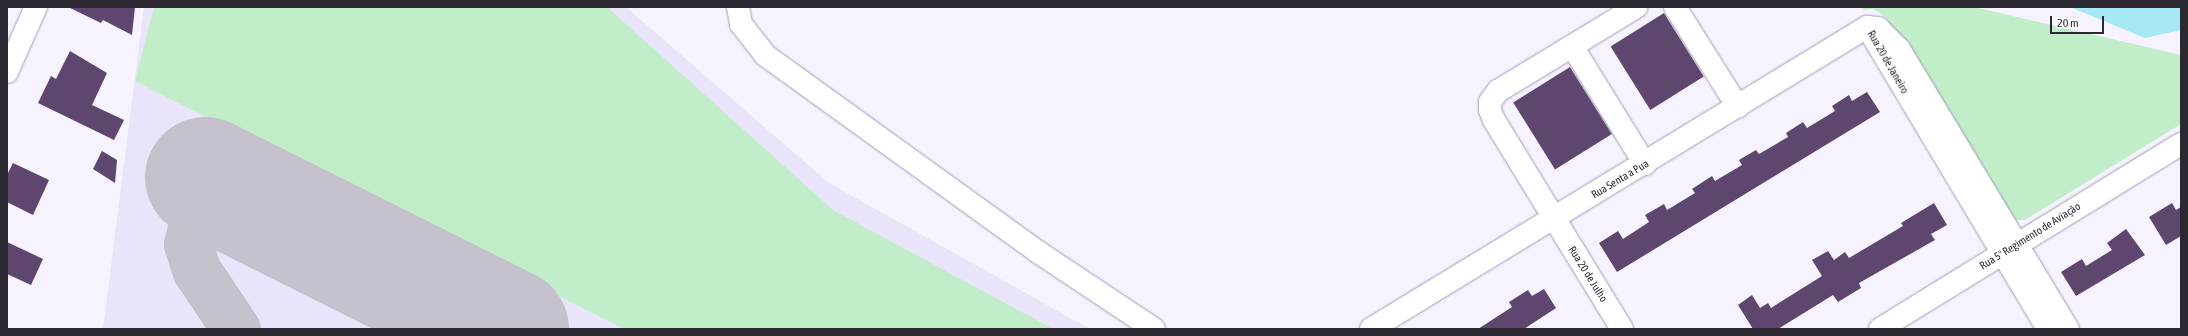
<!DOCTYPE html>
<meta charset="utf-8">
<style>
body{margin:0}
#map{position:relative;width:2188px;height:336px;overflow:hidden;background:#f6f2fe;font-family:"Asap Condensed",sans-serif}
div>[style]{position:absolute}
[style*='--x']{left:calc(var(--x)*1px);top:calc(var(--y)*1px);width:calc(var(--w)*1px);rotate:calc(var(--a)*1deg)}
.built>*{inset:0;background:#eae4fa}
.green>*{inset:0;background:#c1edc9}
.water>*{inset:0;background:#a4e9f4}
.taxiway>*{height:49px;margin:-24.5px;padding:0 24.5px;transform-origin:24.5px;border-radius:24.5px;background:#c4c0cc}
.runway>*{height:121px;margin:-60.5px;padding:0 60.5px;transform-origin:60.5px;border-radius:60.5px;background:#c4c0cc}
.building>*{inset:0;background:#5e466f;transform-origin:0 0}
.roads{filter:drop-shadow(0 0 1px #a39cb7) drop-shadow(0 0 1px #a39cb7)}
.minor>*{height:22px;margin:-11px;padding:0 11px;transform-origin:11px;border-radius:11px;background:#fff}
span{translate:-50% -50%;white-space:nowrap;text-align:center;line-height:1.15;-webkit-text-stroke:4px #fff;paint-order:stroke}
.street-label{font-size:11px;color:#2b2832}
.frame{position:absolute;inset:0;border:8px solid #2b2832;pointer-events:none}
.scale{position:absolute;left:2050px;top:16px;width:54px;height:18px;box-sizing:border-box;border:2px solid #2b2832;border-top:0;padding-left:5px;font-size:12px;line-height:14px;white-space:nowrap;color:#2b2832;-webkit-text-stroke:3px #fff;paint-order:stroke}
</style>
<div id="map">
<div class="built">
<div style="clip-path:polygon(144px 7px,626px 7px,829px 183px,1090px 329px,103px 329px)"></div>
</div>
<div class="green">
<div style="clip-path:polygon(154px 7px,607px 7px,833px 210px,1053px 329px,624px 329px,135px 81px)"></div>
<div style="clip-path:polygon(1862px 7px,1974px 7px,2181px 55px,2181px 124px,2025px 220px,2013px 220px,1887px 19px,1880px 13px,1873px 9px,1862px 10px)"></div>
</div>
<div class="water">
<div style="clip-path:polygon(2070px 7px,2181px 7px,2181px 30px,2145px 38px)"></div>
</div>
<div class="taxiway">
<div style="--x:205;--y:177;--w:69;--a:104.2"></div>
<div style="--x:188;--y:244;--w:28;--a:72"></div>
<div style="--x:197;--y:271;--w:70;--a:56.1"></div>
</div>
<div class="runway">
<div style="--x:205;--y:177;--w:339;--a:26.6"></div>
</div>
<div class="building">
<div style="clip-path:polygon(68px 7px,135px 7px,132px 35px,103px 20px,101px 23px)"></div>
<div style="left:1664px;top:13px;width:75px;height:63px;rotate:58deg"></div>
<div style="clip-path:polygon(70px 51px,107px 73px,92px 105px,124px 120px,114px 140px,38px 103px,51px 76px,56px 79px)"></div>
<div style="left:1570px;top:67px;width:79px;height:67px;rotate:58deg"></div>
<div style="clip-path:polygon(1867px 92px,1880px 112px,1617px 272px,1599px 243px,1618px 231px,1623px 239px,1649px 222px,1645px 215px,1664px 204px,1667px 210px,1695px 193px,1692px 189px,1712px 176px,1715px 181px,1742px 165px,1739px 160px,1756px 150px,1759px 154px,1788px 137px,1786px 133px,1803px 122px,1807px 128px,1835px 111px,1832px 106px,1849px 95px,1852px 101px)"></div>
<div style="clip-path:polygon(102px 151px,117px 160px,115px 183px,93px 169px)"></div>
<div style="clip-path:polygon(13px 163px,49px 180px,33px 215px,7px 202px,7px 175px)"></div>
<div style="clip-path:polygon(1934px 203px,1947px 225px,1931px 234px,1935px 240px,1859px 283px,1861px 288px,1838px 302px,1833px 295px,1778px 329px,1753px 329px,1738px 305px,1752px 295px,1760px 308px,1768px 303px,1771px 308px,1822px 276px,1812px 260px,1828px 251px,1834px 260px,1845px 252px,1849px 258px,1903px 226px,1901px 223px)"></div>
<div style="clip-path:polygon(2172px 203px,2176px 210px,2181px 207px,2181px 236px,2166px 245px,2149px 217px)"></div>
<div style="clip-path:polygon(2126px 229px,2145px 255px,2076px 296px,2061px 272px,2082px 259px,2086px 266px,2112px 250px,2107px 243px)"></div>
<div style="clip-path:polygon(7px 242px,43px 259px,31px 285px,7px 274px)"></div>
<div style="clip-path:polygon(1544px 289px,1556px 308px,1524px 329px,1478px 329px,1512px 307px,1509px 302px,1528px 290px,1532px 296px)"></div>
</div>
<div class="roads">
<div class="minor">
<div style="--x:738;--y:7;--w:17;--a:80"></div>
<div style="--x:741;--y:24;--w:39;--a:52"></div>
<div style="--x:765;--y:55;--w:337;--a:35.8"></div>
<div style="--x:1038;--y:252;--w:139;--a:33.6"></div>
<div style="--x:1675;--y:7;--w:118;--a:57.8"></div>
<div style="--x:1867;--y:27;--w:11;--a:5"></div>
<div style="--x:1878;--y:28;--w:30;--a:45"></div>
<div style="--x:1899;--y:49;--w:327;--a:58.9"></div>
<div style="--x:1869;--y:30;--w:348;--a:59.1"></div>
<div style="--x:1572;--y:46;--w:139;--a:58.3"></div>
<div style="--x:7;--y:72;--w:71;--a:-66"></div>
<div style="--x:1371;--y:329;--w:581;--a:-31.34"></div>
<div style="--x:1622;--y:329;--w:245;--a:-121.5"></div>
<div style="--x:1494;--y:120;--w:11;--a:-112"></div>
<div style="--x:1490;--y:110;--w:8;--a:-90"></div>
<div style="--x:1490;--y:102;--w:14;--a:-54"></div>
<div style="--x:1498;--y:91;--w:162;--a:-31.3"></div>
<div style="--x:1880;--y:329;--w:353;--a:-31.6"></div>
</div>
</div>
<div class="street-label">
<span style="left:1888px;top:62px;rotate:60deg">Rua 20 de Janeiro</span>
<span style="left:1620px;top:179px;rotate:-31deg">Rua Senta a Pua</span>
<span style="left:2030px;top:236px;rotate:-32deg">Rua 5º Regimento de Aviação</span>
<span style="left:1588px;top:274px;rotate:58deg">Rua 20 de Julho</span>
</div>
<div class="frame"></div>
<div class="scale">20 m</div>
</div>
